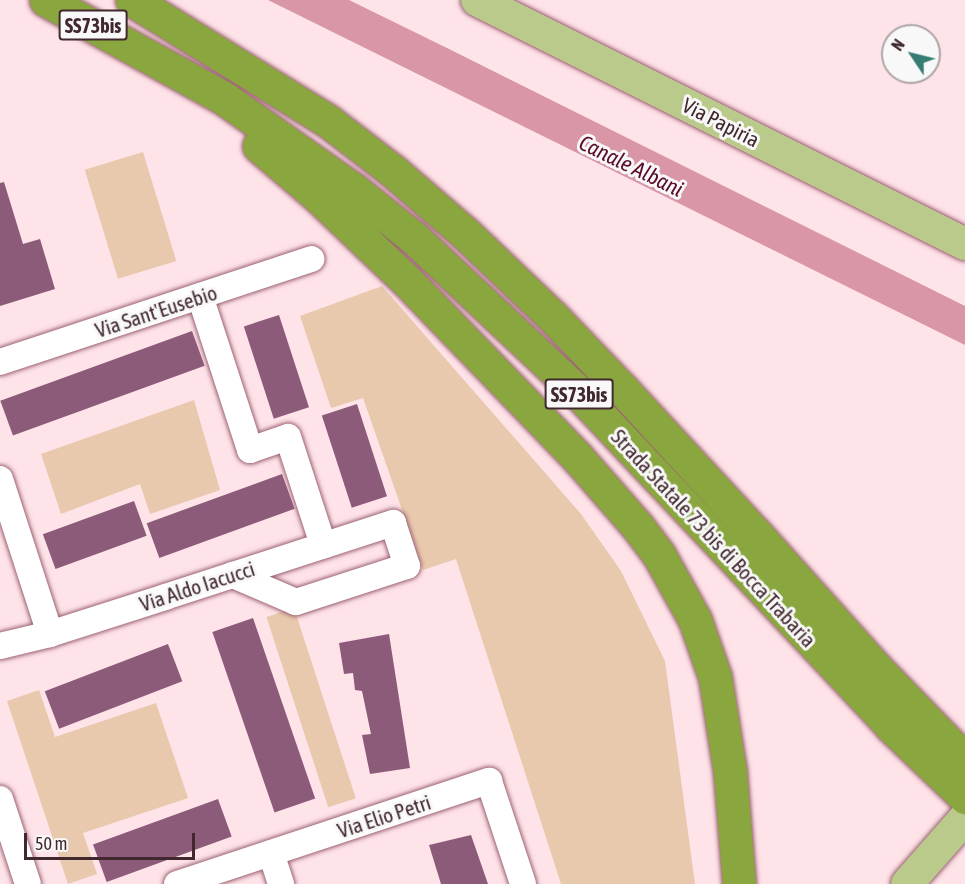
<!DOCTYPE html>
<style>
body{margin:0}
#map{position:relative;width:965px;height:884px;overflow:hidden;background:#fee3e9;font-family:"Asap Condensed",sans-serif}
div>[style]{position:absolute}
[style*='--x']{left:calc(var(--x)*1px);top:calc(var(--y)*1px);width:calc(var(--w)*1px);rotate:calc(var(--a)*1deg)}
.green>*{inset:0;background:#e9c9ad;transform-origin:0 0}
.water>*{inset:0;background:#d896a6}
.building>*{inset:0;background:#8d5b7a;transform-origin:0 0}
.roads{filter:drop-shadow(0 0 2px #9c6271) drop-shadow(0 0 2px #9c6271)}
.minor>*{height:26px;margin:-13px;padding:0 13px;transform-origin:13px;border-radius:13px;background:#fff}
.major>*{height:32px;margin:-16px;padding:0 16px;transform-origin:16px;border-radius:16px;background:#b9ca8b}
.highway>*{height:33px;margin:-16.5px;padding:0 16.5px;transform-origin:16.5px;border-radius:16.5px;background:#8aa63e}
span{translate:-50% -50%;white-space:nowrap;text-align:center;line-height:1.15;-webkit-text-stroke:6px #f8f8f8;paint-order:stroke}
.shield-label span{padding:2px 4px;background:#f8f8f8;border:2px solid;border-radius:4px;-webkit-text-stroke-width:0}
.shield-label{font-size:20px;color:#41282e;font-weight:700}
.street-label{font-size:21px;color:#41282e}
.water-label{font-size:22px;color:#5b0c2c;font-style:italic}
.north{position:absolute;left:881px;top:24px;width:60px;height:60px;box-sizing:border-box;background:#f8f8f8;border:2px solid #afa5a7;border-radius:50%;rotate:305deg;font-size:16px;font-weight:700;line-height:24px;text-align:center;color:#41282e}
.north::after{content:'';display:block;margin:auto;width:21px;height:27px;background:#377c72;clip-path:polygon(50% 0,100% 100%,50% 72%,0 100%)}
.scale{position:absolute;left:24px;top:833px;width:171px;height:27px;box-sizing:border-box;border:3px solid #41282e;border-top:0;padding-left:8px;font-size:18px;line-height:21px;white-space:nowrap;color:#41282e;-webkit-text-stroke:4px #f8f8f8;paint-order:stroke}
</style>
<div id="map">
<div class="green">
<div style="left:143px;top:152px;width:114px;height:61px;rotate:73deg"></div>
<div style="clip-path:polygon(382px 286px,581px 514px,621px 571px,665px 661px,695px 884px,561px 884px,456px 559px,423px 570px,363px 398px,331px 408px,300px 316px)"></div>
<div style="clip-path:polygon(194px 400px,220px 490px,150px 514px,140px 484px,61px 514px,41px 454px)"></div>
<div style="left:294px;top:608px;width:200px;height:29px;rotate:72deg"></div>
<div style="clip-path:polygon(39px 690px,55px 737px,156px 703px,188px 798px,83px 833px,97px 874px,68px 884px,7px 701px)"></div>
</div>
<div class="water">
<div style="clip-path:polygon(268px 0,349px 0,449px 49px,965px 306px,965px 345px)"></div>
</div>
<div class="building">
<div style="clip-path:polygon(4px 182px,23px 244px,40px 239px,55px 289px,0 306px,0 183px)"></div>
<div style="left:279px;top:315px;width:97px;height:37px;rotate:72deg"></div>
<div style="left:192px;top:331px;width:37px;height:204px;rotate:70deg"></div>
<div style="left:357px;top:404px;width:97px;height:37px;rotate:72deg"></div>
<div style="left:282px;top:474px;width:37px;height:144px;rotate:70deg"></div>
<div style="left:134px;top:501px;width:37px;height:97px;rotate:70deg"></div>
<div style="left:253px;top:618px;width:191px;height:43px;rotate:71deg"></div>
<div style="clip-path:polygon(389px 634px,410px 768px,370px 774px,362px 735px,371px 734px,362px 691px,355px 690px,353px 673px,344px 674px,339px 643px)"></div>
<div style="left:168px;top:644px;width:40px;height:132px;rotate:69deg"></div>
<div style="left:218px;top:799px;width:40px;height:133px;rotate:70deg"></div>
<div style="clip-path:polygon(471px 835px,488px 884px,441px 884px,429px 845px)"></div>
</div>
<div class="roads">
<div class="minor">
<div style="--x:200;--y:296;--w:162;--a:72"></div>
<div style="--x:250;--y:450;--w:40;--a:-18.9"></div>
<div style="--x:288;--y:437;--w:114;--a:72"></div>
<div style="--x:0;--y:362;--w:328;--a:-18.3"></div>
<div style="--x:0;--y:479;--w:163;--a:72.1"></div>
<div style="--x:0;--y:646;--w:51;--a:-13.5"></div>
<div style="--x:50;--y:634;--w:121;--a:-17.8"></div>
<div style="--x:165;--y:597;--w:240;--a:-18"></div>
<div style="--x:393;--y:523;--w:45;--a:72"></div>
<div style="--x:407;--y:566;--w:117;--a:162"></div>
<div style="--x:296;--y:602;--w:69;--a:-156.8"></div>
<div style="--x:0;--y:799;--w:89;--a:71.8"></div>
<div style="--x:271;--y:853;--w:33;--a:72"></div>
<div style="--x:177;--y:884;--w:329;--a:-18.3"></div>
<div style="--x:489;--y:781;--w:108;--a:71.7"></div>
</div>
<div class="major">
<div style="--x:477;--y:0;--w:546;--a:26.57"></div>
<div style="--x:907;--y:884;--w:88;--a:-48.7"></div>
</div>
<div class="highway">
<div style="--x:46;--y:0;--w:205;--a:28.9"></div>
<div style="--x:225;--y:99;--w:158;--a:35.2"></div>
<div style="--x:354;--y:190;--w:77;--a:38.7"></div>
<div style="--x:414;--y:238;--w:221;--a:43.2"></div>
<div style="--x:575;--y:389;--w:462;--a:46.8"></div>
<div style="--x:891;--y:726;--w:103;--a:43.8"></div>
<div style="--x:132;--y:0;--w:230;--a:31.7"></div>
<div style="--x:328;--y:121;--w:82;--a:37.6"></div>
<div style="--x:393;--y:171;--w:96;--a:40.8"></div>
<div style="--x:466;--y:234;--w:120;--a:43.7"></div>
<div style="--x:553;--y:317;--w:101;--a:46.2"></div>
<div style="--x:623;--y:390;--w:197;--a:47.3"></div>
<div style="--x:757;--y:535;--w:177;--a:48.2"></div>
<div style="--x:875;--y:667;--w:129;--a:45.9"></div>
<div style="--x:259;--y:146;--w:79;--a:40.4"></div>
<div style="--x:319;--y:197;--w:120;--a:43.7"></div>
<div style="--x:406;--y:280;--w:246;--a:46"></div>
<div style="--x:577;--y:457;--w:93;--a:48.9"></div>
<div style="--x:638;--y:527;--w:35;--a:53"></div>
<div style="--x:659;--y:555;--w:74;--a:61"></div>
<div style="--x:695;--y:620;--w:60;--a:70.7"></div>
<div style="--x:715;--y:677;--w:96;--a:81"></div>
<div style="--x:730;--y:772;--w:112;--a:85.4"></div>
</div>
</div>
<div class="shield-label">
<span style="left:93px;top:25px">SS73bis</span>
<span style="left:579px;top:394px">SS73bis</span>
</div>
<div class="street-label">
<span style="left:721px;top:122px;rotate:27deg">Via Papiria</span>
<span style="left:156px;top:311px;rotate:-18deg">Via Sant'Eusebio</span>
<span style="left:714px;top:538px;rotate:47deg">Strada Statale 73 bis di Bocca Trabaria</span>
<span style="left:197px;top:586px;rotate:-18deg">Via Aldo Iacucci</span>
<span style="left:384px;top:816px;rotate:-18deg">Via Elio Petri</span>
</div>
<div class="water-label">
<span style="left:631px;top:166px;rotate:26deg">Canale Albani</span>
</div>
<div class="north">N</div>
<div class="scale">50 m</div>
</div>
